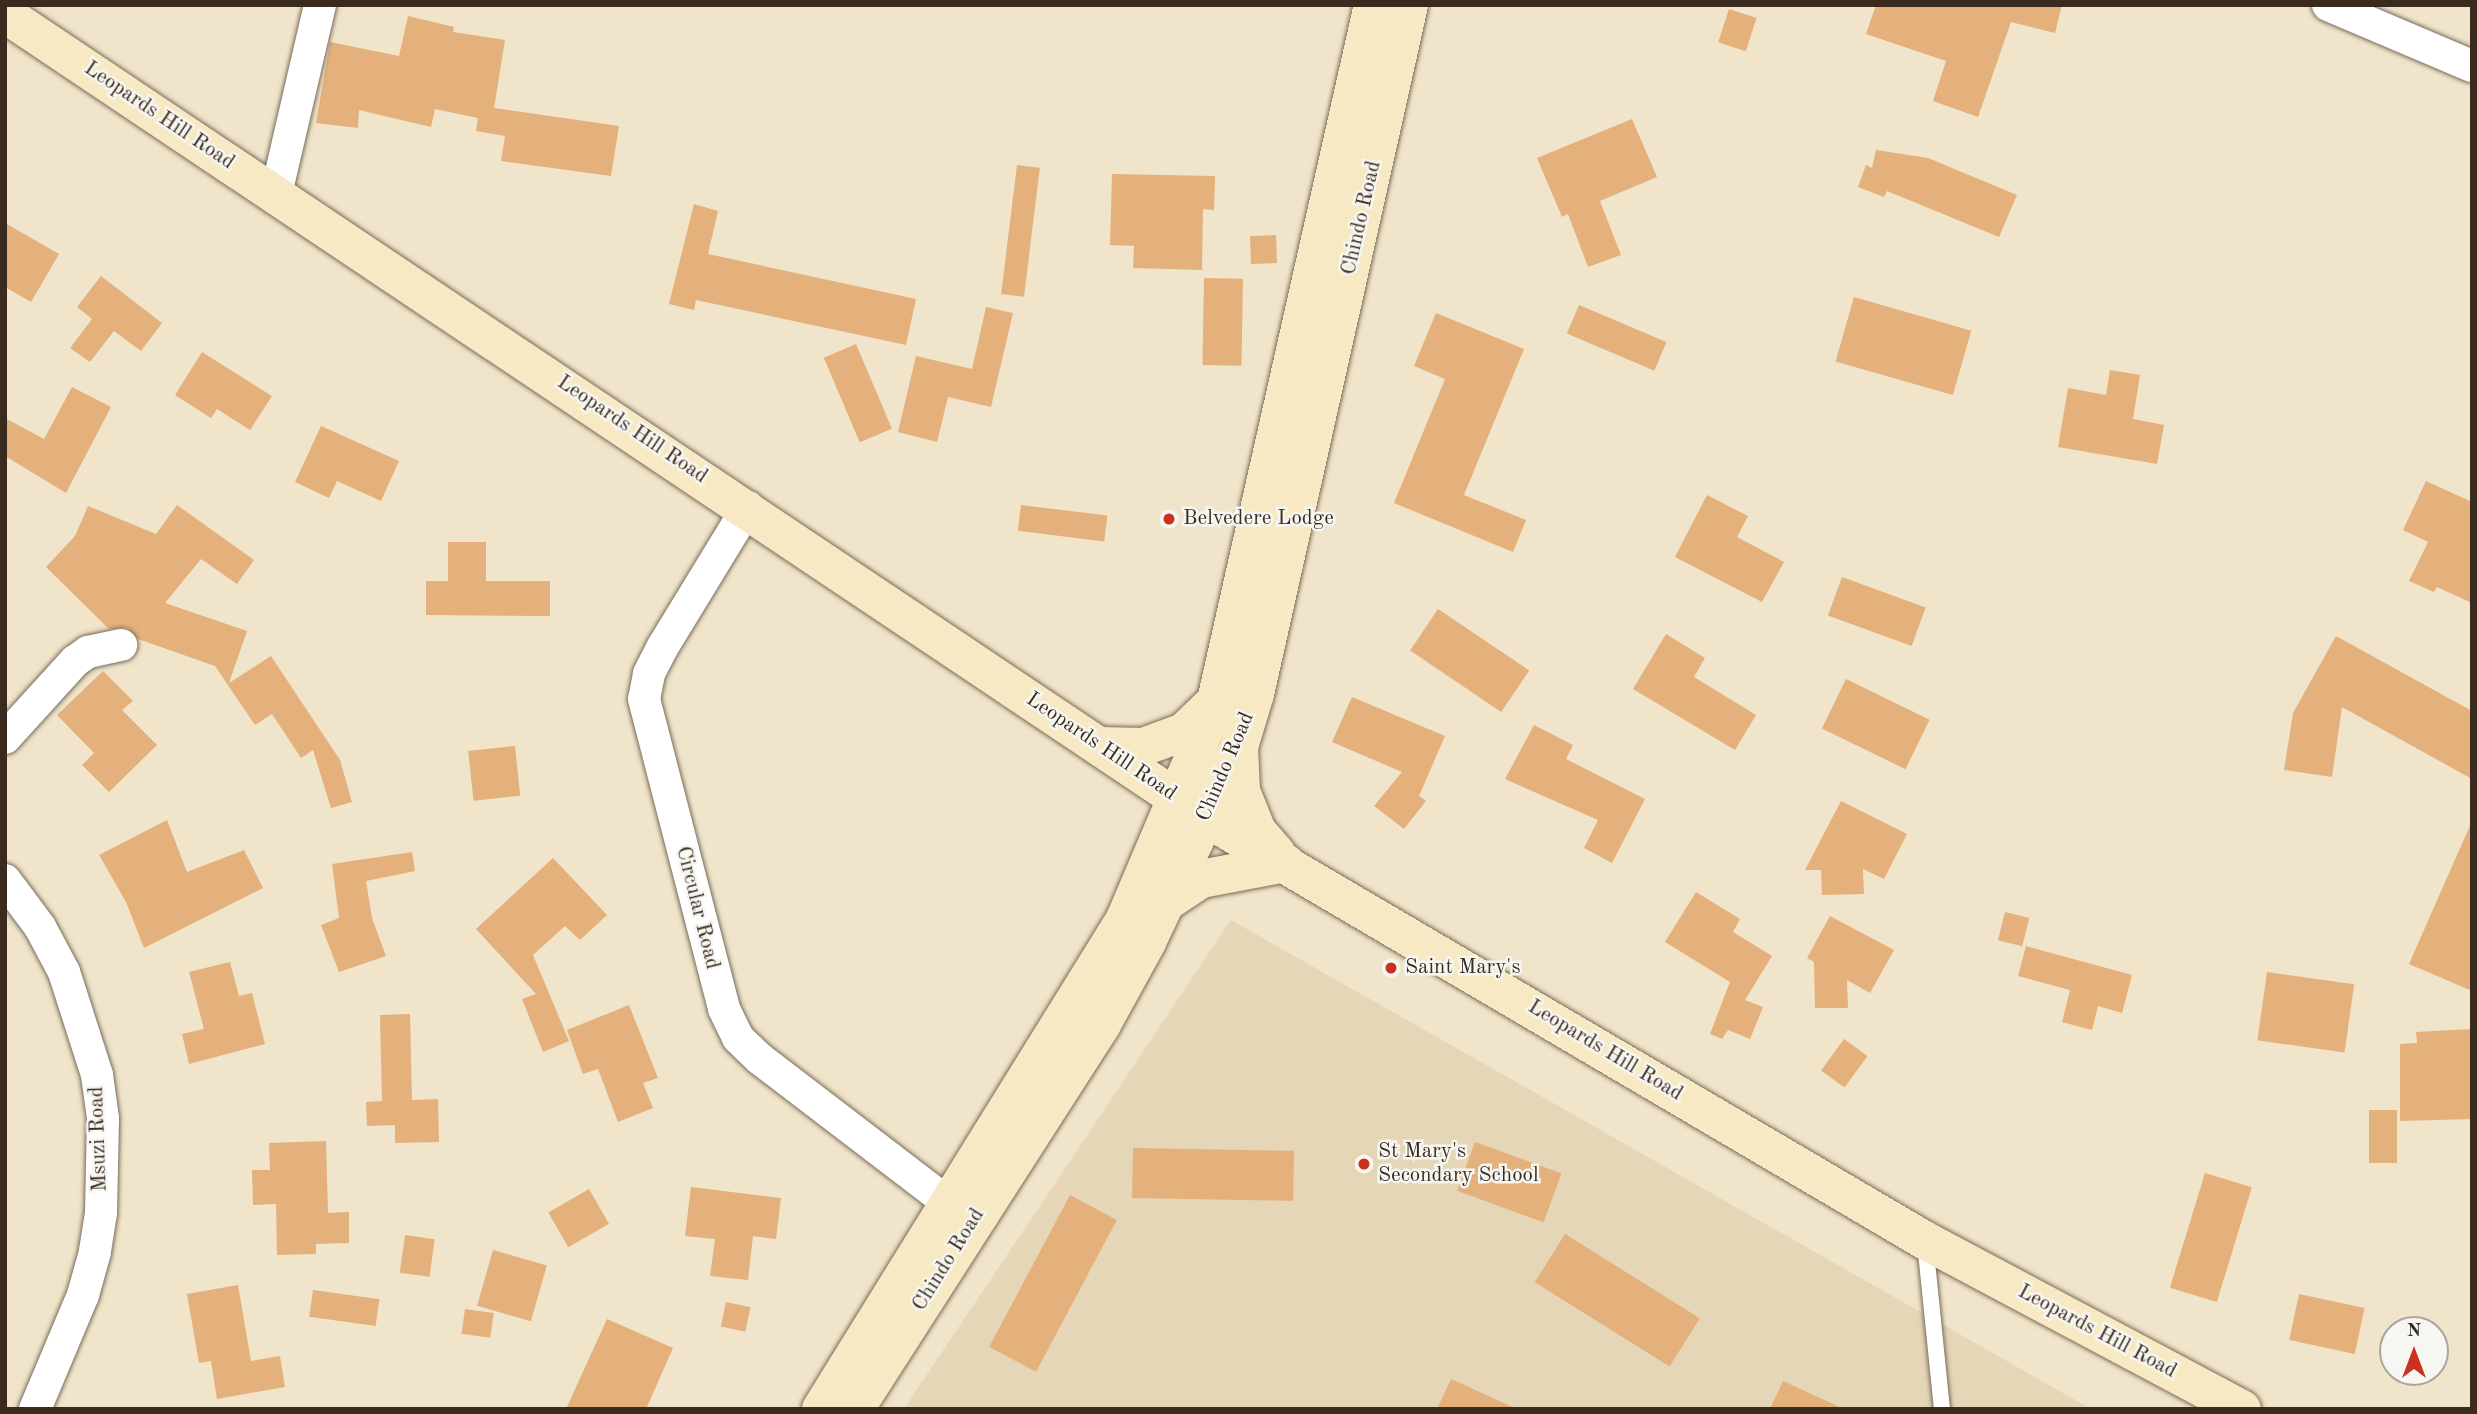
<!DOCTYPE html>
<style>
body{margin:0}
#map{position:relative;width:2477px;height:1414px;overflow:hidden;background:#f0e4ca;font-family:"Old Standard TT",serif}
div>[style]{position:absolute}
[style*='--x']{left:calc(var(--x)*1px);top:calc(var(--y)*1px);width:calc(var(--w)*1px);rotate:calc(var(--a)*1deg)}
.built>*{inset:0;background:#e4d6b7}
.building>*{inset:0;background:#e4b07b;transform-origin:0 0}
.roads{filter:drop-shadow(0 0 2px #7a6b5a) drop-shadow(0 0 2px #7a6b5a)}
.service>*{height:16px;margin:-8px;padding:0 8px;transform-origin:8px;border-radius:8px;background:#fff}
.minor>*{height:32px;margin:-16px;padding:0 16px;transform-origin:16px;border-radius:16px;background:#fff}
.secondary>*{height:38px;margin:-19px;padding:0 19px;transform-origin:19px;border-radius:19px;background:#f6e9c3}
.dots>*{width:19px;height:19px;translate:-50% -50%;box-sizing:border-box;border:4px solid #f6f6f2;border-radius:50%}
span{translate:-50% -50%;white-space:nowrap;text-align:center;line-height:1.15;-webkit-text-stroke:5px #f6f6f2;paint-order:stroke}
.street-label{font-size:21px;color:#3b2a1e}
.poi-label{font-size:21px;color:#3b2a1e}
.left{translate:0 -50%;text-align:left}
.frame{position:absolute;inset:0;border:7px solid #3b2a1e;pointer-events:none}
.north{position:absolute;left:2379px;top:1316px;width:70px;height:70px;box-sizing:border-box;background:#f6f6f2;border:2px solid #aba49d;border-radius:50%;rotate:0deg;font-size:19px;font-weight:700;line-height:28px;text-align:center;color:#3b2a1e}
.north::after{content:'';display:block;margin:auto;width:24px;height:32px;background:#c8321e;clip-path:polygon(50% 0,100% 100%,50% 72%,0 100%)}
</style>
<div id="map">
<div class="built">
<div style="clip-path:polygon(1231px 920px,2091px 1409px,904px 1409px)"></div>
</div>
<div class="building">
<div style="clip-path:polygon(1876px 5px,2062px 5px,2055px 33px,2011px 22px,1978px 117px,1933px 101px,1946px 61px,1866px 34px)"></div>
<div style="left:1729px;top:9px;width:29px;height:35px;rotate:18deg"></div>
<div style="clip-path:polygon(408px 16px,454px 27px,453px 32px,505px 40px,494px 108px,619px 126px,611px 176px,501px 161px,505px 136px,476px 131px,478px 118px,435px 109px,431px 127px,359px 110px,358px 128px,316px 123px,330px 42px,399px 56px)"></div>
<div style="clip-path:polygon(1632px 119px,1657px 177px,1600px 201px,1621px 255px,1588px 267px,1568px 214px,1562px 217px,1537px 158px)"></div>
<div style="clip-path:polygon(1876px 150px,1928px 158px,2017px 195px,1999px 237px,1887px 191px,1884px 197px,1858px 187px,1866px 165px,1872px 168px)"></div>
<div style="left:1017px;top:165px;width:23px;height:130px;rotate:7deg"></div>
<div style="clip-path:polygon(1112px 174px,1215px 176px,1214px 210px,1203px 209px,1202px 270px,1133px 268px,1134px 246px,1110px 245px)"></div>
<div style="clip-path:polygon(694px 204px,718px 211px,708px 254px,916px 299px,906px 345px,696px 300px,694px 310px,669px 304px)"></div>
<div style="clip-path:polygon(5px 223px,59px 254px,31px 302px,5px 287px)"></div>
<div style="left:1276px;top:235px;width:28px;height:26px;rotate:88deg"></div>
<div style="clip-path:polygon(101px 276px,162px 323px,141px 351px,114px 331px,90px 362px,70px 348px,92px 319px,77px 307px)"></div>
<div style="left:1204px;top:278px;width:39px;height:87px;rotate:1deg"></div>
<div style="left:1854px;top:297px;width:122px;height:67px;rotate:16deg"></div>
<div style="left:1579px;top:305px;width:95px;height:31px;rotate:23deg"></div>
<div style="clip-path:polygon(986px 307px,1013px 313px,991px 407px,948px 397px,937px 442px,898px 432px,916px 356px,972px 369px)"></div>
<div style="clip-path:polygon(1436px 313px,1524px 349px,1464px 495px,1526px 520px,1513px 552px,1394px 503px,1445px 379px,1414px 366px)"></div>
<div style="left:856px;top:344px;width:92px;height:35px;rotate:67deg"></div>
<div style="clip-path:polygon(202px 352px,272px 396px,250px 430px,217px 409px,211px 418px,175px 395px)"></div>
<div style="clip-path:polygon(2110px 370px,2140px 375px,2133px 419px,2164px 425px,2157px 464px,2058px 447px,2068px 388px,2106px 395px)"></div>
<div style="clip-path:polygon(72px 387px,111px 407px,66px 493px,5px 456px,5px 418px,44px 439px)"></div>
<div style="clip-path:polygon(321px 426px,399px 461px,381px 501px,337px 481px,329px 498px,295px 482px)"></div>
<div style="clip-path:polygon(2426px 481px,2472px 502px,2472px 603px,2437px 587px,2434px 592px,2409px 581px,2428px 542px,2403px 530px)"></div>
<div style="clip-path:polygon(1707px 495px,1748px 516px,1737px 537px,1784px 562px,1762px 602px,1675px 557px)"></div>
<div style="clip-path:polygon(177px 505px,254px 560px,237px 584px,201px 559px,165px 603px,247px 631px,229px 683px,271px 656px,340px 760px,352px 802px,331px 808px,313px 750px,301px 758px,272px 714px,255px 725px,215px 666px,138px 639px,127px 628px,109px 629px,46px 567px,75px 536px,88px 506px,156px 534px)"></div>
<div style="left:1021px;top:505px;width:87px;height:26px;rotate:7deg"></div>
<div style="clip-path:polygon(448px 542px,486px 542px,486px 581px,550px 581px,550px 616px,426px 615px,426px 581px,448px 581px)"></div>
<div style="left:1842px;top:577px;width:89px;height:41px;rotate:20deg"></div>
<div style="left:1438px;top:609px;width:110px;height:50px;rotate:34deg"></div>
<div style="clip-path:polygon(1666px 634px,1705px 658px,1694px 677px,1756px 715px,1735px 750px,1633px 689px)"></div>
<div style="clip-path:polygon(2336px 636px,2472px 711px,2472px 779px,2342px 707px,2332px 777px,2284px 770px,2293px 713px)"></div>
<div style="clip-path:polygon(103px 671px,133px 701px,122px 710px,157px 745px,109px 792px,82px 765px,94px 753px,57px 715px)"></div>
<div style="left:1846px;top:679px;width:93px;height:55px;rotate:26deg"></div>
<div style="clip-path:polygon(1352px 697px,1445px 736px,1419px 796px,1426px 801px,1404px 829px,1374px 806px,1402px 772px,1332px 742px)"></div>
<div style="clip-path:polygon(1534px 725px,1573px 745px,1566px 759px,1645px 799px,1612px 863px,1584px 848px,1598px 820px,1505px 779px)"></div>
<div style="left:515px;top:746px;width:50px;height:47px;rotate:84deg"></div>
<div style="clip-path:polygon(1841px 801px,1907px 834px,1884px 879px,1863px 869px,1864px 894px,1822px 895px,1821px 870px,1805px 870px)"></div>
<div style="clip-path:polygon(167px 820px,187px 872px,244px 850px,263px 888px,144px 948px,126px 902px,99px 855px)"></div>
<div style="clip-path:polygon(2472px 821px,2472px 991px,2409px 964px)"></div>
<div style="clip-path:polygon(412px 852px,415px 871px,366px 881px,372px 918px,386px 956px,339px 972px,321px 925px,339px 918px,332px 864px)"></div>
<div style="clip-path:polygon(553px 858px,607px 915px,580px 940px,565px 926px,533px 955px,569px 1041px,543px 1052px,522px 999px,536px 994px,476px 929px)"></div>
<div style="clip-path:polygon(1696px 892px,1740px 919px,1733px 932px,1772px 956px,1745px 1000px,1763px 1007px,1750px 1039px,1728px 1030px,1722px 1039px,1710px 1034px,1730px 982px,1665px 942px)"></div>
<div style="left:2005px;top:912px;width:25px;height:29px;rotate:14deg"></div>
<div style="clip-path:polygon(1830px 916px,1894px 950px,1870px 993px,1847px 980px,1848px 1008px,1815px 1008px,1814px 962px,1807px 958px)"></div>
<div style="clip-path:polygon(2026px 946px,2132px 975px,2122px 1013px,2098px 1006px,2092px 1030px,2062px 1022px,2070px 990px,2018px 976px)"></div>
<div style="clip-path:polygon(230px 962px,239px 996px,252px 993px,265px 1044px,189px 1064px,182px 1034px,204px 1029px,189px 972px)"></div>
<div style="left:2267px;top:972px;width:88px;height:69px;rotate:8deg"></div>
<div style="clip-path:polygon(629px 1005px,658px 1078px,643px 1083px,653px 1108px,618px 1122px,598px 1069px,583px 1074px,567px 1030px)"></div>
<div style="clip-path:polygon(410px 1014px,412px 1100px,438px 1099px,439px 1142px,395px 1143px,395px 1125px,367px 1126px,366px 1102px,382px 1101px,380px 1015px)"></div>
<div style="clip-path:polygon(2472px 1029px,2472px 1119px,2400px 1121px,2400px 1044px,2417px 1043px,2416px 1032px)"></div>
<div style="left:1844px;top:1039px;width:29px;height:39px;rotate:36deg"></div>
<div style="left:2369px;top:1110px;width:28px;height:53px"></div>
<div style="clip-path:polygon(326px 1141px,328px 1213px,349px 1212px,349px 1243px,316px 1244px,316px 1254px,277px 1255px,276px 1204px,253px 1205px,252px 1170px,270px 1170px,269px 1143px)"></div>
<div style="left:1475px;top:1142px;width:92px;height:52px;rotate:20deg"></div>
<div style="left:1133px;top:1148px;width:161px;height:50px;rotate:1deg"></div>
<div style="left:2205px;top:1173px;width:49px;height:120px;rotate:17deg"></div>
<div style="clip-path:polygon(691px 1187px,781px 1198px,776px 1239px,753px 1236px,748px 1280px,710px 1276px,715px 1239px,685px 1236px)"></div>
<div style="left:589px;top:1189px;width:40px;height:47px;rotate:60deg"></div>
<div style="left:1070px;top:1195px;width:53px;height:172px;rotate:28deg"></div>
<div style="left:1565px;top:1234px;width:159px;height:57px;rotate:32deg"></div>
<div style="left:405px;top:1235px;width:30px;height:38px;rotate:8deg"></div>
<div style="left:493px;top:1250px;width:56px;height:58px;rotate:16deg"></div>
<div style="clip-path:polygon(238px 1285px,251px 1361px,280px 1356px,285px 1387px,217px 1399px,211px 1361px,199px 1363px,187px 1294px)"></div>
<div style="left:313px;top:1290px;width:67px;height:27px;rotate:8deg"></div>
<div style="left:2299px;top:1294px;width:67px;height:47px;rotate:12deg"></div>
<div style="left:726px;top:1302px;width:25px;height:25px;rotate:12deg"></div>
<div style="left:465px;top:1309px;width:29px;height:25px;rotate:8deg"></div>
<div style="clip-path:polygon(607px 1319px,673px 1348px,646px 1409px,566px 1409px)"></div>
<div style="clip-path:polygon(1451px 1379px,1517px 1409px,1437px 1409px)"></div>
<div style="clip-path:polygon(1783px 1381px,1844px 1409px,1770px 1409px)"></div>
</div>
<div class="roads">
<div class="service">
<div style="--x:1925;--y:1242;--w:168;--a:84.2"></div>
</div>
<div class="minor">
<div style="--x:2328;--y:5;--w:156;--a:23"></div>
<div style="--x:276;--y:194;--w:194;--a:-76.9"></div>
<div style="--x:748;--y:507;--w:165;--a:121.4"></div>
<div style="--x:662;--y:648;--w:29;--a:117"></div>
<div style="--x:649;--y:674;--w:25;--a:101"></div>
<div style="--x:644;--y:699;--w:320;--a:75.5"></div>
<div style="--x:724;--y:1009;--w:32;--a:64"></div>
<div style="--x:738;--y:1038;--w:30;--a:44"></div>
<div style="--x:760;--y:1059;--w:260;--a:37.4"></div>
<div style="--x:5;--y:738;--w:104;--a:-47.7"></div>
<div style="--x:75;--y:661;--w:16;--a:-35"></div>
<div style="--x:88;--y:652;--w:34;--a:-12"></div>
<div style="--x:5;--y:880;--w:59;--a:53.3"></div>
<div style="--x:40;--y:927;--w:51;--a:61.9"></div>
<div style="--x:64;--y:972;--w:108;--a:72.2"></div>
<div style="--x:97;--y:1075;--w:43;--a:82.1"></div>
<div style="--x:103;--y:1118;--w:95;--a:91.2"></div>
<div style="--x:101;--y:1213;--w:39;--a:99"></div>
<div style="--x:95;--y:1252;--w:45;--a:105.6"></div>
<div style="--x:83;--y:1295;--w:124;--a:112.8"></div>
</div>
<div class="secondary">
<div style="--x:5;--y:14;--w:1445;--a:33.8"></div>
<div style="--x:1206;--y:818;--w:833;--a:30.44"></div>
<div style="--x:1924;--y:1240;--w:360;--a:28"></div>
<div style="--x:1100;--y:746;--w:43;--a:1.3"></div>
<div style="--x:1143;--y:747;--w:44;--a:-20.1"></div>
<div style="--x:1184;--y:732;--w:40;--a:-44"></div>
<div style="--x:1239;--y:747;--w:44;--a:87.4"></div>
<div style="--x:1241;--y:791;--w:43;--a:68.2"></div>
<div style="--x:1257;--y:831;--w:30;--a:49"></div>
<div style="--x:1165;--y:903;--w:43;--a:-33.7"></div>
<div style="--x:1201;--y:879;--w:86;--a:-10.7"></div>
<div style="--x:821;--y:1409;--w:577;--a:-58.18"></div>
<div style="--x:1125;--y:919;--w:185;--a:-67"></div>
<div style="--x:1197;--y:749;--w:52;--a:-68.4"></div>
<div style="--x:1216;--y:701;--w:713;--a:-77.29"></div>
<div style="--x:855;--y:1409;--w:457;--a:-57.3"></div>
<div style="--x:1102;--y:1024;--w:94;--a:-61.2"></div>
<div style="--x:1147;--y:942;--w:216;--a:-64.7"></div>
<div style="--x:1239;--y:747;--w:55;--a:-73.2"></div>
<div style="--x:1255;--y:694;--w:706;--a:-77.4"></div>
</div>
</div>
<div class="dots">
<div style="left:1169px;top:519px;background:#c8321e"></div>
<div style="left:1391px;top:968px;background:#c8321e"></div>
<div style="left:1364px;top:1164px;background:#c8321e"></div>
</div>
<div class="street-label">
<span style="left:159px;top:116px;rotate:34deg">Leopards Hill Road</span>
<span style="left:1362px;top:218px;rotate:-77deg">Chindo Road</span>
<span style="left:632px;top:430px;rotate:34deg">Leopards Hill Road</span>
<span style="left:1101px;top:747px;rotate:34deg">Leopards Hill Road</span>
<span style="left:1226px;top:767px;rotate:-67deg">Chindo Road</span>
<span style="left:697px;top:908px;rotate:76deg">Circular Road</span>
<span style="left:1605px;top:1051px;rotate:31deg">Leopards Hill Road</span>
<span style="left:99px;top:1139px;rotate:-92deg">Msuzi Road</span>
<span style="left:949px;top:1260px;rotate:-58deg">Chindo Road</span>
<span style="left:2097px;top:1332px;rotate:28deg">Leopards Hill Road</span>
</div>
<div class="poi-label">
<span class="left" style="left:1183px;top:519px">Belvedere Lodge</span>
<span class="left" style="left:1405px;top:968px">Saint Mary's</span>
<span class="left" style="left:1378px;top:1164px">St Mary's<br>Secondary School</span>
</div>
<div class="frame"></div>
<div class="north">N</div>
</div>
